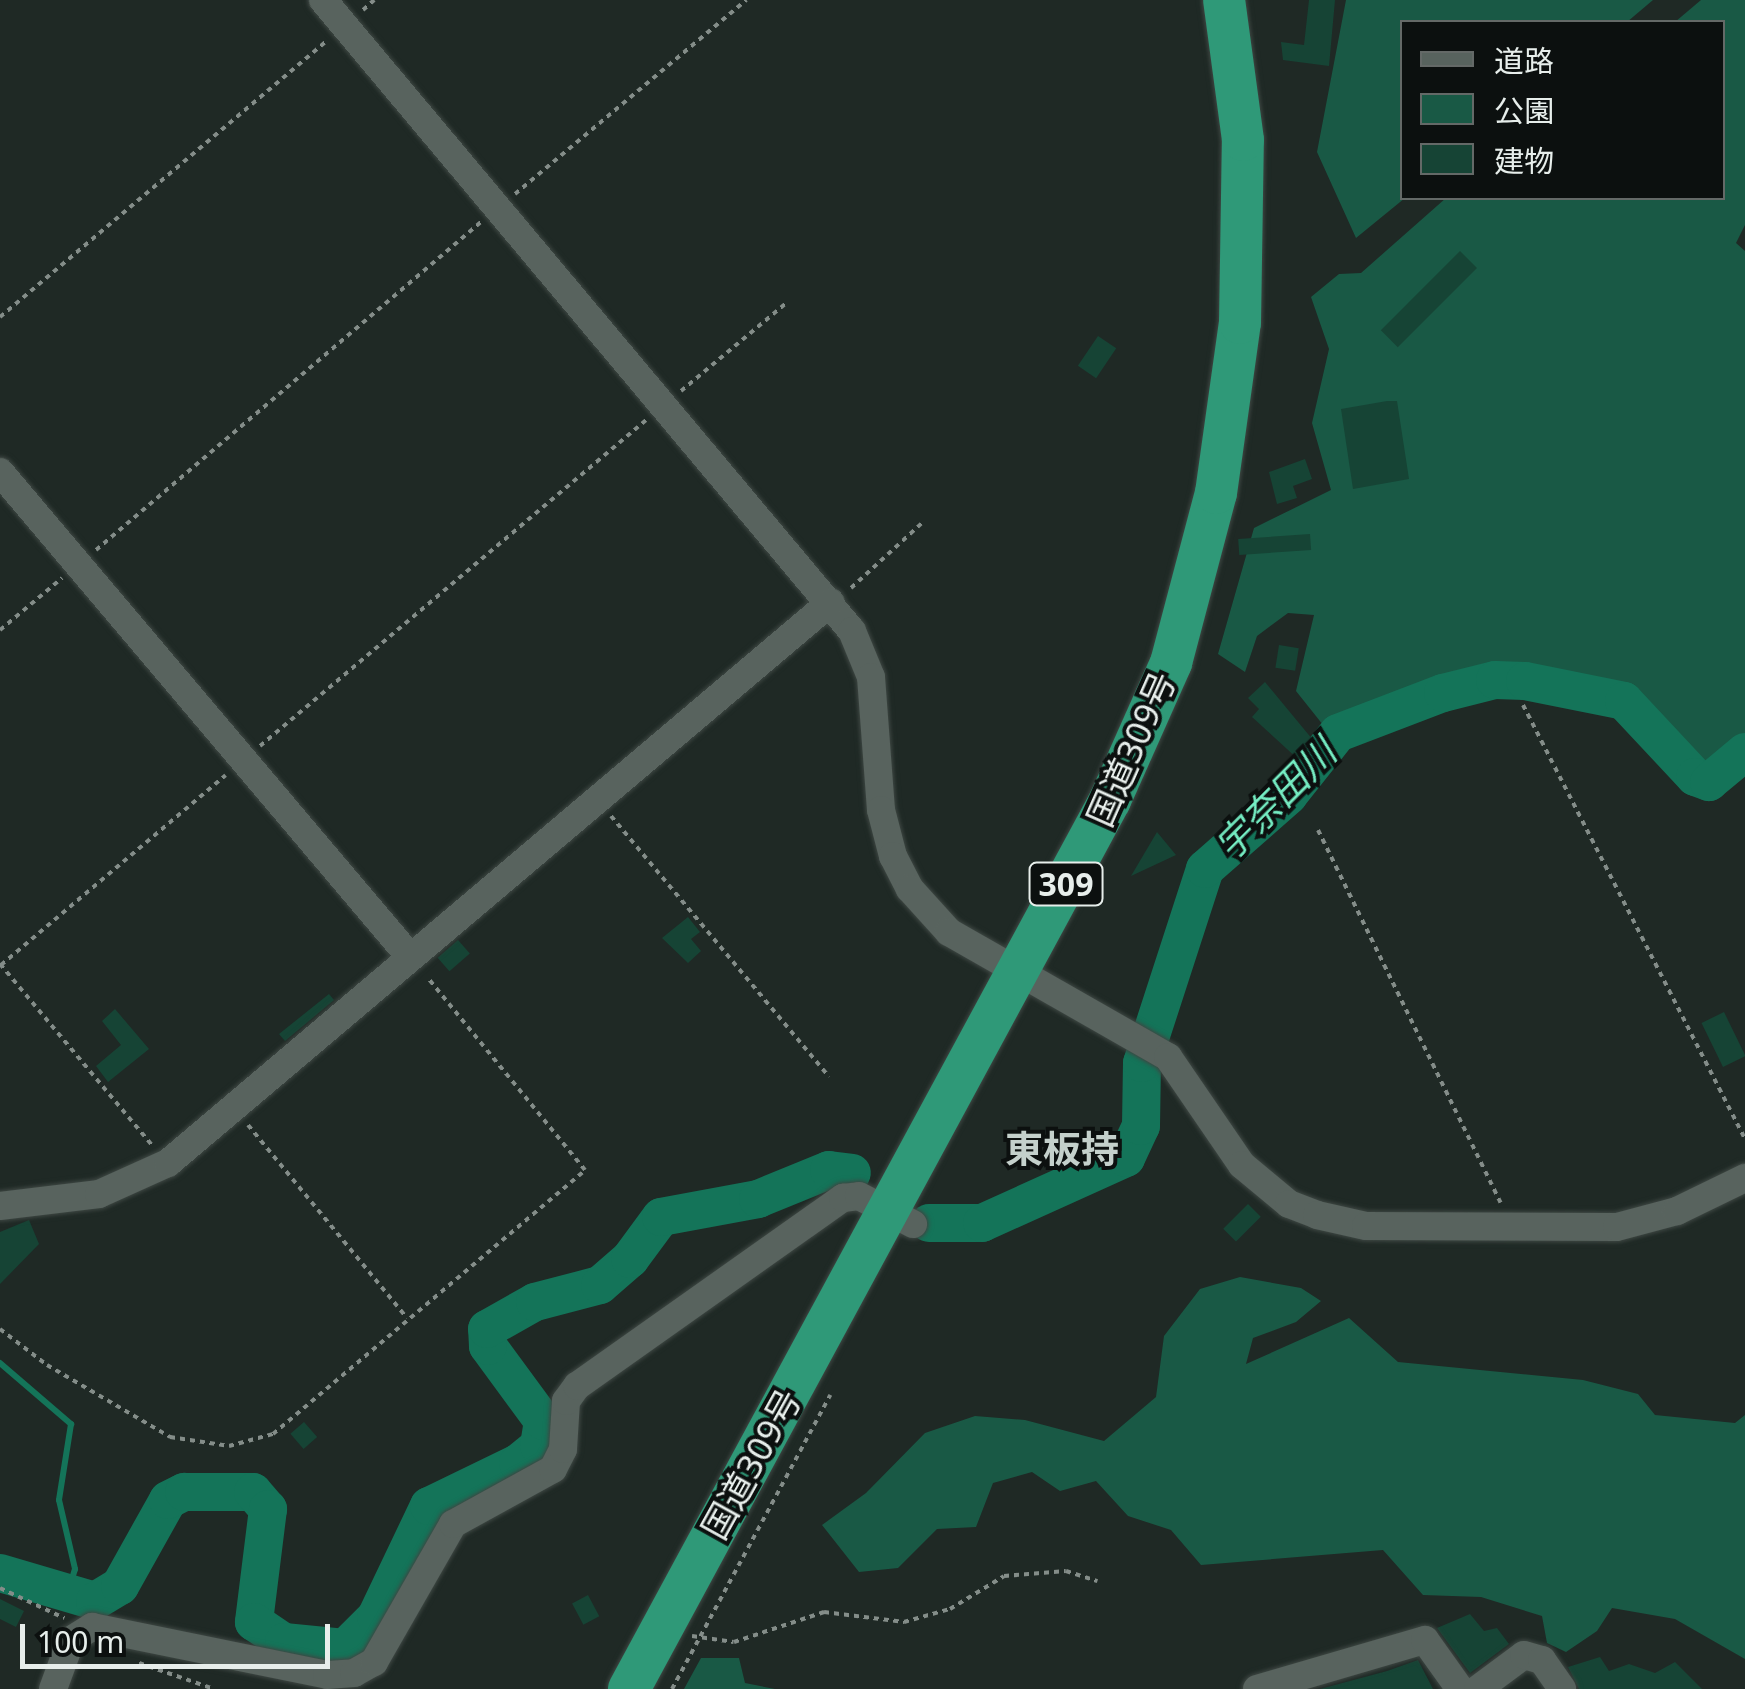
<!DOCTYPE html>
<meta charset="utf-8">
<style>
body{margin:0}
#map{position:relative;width:1745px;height:1689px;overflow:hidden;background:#1f2925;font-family:"Noto Sans","Noto Sans JP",sans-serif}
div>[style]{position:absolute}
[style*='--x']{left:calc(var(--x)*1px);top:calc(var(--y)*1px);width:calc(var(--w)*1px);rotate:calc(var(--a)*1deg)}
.green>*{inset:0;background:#195945}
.stream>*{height:6px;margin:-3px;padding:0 3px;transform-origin:3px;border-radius:3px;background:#147459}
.river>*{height:38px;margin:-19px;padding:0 19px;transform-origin:19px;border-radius:19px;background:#147459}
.building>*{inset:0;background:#164435;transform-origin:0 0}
.path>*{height:4px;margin-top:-2px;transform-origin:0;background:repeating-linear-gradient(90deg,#848d89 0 5px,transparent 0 10px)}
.roads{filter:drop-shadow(0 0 2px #3e4743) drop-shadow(0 0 2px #3e4743)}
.minor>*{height:28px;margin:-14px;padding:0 14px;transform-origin:14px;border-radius:14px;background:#58635e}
.highway>*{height:42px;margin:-21px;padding:0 21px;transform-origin:21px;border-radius:21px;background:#2f9978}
span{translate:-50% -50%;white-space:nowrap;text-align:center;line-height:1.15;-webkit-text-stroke:8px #0c100f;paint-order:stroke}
.shield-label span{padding:2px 8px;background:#0c100f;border:2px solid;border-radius:8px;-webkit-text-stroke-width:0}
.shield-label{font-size:32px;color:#e7eeeb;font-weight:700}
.street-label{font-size:35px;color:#e7eeeb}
.water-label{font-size:38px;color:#75edc3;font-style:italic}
.neighbourhood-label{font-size:38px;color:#c4d0cb;font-weight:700}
.legend{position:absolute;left:1400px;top:20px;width:325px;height:180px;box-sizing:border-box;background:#0c100f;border:2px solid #646967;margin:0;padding:12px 18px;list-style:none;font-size:30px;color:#e7eeeb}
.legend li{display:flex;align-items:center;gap:20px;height:50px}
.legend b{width:50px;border:2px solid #646967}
.scale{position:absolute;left:20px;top:1624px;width:310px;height:45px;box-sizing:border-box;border:5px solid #e7eeeb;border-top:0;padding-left:12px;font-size:30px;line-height:35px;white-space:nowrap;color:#e7eeeb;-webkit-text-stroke:8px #0c100f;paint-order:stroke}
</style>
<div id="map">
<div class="green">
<div style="clip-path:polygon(1346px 0,1653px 0,1627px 22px,1402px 22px,1405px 198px,1356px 238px,1317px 152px)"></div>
<div style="clip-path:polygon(1701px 0,1745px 0,1745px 225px,1736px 243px,1745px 251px,1745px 750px,1725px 776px,1691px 779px,1629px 713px,1536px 685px,1486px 681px,1390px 716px,1339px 745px,1296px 691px,1314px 615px,1288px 613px,1257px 636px,1245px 672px,1218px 654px,1254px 528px,1331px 490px,1312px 423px,1329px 349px,1311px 297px,1339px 274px,1361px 273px,1446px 198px,1722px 198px,1722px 22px,1675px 22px)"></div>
<div style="clip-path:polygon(1240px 1277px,1301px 1288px,1321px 1301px,1296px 1322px,1253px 1338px,1246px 1364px,1349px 1318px,1398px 1362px,1583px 1380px,1638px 1394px,1655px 1415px,1735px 1423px,1745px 1415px,1745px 1659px,1675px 1619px,1612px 1608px,1597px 1631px,1566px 1652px,1547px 1643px,1542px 1616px,1481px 1597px,1423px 1595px,1383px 1550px,1201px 1565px,1171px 1530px,1128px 1516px,1096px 1481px,1060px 1491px,1032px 1472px,993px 1483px,976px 1527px,937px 1529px,898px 1568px,859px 1572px,822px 1525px,866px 1493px,925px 1433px,975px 1416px,1025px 1420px,1104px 1441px,1156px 1397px,1164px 1336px,1200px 1289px)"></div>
<div style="clip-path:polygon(701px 1658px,739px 1658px,745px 1683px,775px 1689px,684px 1689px)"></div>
</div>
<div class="stream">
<div style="--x:0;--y:1363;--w:94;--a:40.7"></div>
<div style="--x:71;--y:1424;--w:77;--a:99"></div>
<div style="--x:59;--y:1500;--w:71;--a:76.9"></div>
<div style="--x:75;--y:1569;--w:27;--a:107"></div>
</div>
<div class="river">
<div style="--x:929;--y:1223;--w:53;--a:0"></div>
<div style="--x:982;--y:1223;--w:158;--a:-24.3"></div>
<div style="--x:1126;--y:1158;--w:35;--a:-65"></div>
<div style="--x:1141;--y:1126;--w:63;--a:-89.1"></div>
<div style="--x:1142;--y:1063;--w:204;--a:-72"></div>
<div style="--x:1205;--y:869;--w:111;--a:-41.3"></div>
<div style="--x:1288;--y:796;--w:80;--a:-51.6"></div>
<div style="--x:1338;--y:733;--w:112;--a:-20.9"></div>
<div style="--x:1443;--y:693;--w:54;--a:-14"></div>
<div style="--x:1495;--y:680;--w:30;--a:2"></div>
<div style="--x:1525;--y:681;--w:101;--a:11.4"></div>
<div style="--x:1624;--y:701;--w:104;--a:46.9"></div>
<div style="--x:1695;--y:777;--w:15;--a:20"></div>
<div style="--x:1709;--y:782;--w:47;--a:-39.8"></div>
<div style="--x:0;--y:1573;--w:99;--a:16.4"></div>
<div style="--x:95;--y:1601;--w:29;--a:-31"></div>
<div style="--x:120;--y:1586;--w:98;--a:-60.8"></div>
<div style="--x:168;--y:1500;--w:18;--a:-27"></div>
<div style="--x:184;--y:1492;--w:69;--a:0"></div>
<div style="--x:253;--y:1492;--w:23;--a:49"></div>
<div style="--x:268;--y:1509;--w:114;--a:97.1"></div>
<div style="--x:254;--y:1622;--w:36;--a:34"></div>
<div style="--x:284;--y:1642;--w:61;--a:5.6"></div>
<div style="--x:345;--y:1648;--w:44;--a:-45"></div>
<div style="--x:376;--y:1617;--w:123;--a:-64.5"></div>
<div style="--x:429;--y:1506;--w:99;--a:-25.8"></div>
<div style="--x:518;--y:1463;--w:27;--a:-39"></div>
<div style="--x:539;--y:1446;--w:25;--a:-81"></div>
<div style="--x:543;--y:1421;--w:93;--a:-126.3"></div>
<div style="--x:488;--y:1346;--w:17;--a:-93"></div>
<div style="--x:487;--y:1329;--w:55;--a:-29.4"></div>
<div style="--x:535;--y:1302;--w:67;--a:-14.7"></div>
<div style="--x:600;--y:1285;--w:40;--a:-41"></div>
<div style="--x:630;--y:1259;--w:52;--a:-53.6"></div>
<div style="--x:661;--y:1217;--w:99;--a:-10.5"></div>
<div style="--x:758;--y:1199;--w:77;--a:-22.2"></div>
<div style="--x:829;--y:1170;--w:23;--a:7"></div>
</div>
<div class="building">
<div style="clip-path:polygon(1309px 0,1335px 0,1329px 66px,1283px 60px,1281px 42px,1304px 45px)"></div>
<div style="left:1460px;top:251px;width:24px;height:112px;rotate:45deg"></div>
<div style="left:1098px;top:336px;width:22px;height:36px;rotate:34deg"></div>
<div style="clip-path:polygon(1387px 401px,1397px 401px,1409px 479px,1353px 489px,1341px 409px)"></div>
<div style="clip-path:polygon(1305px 459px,1312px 479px,1293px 486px,1297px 498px,1277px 504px,1269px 472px)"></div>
<div style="left:1310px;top:534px;width:16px;height:72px;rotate:86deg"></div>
<div style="left:1279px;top:645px;width:20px;height:23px;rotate:9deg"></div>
<div style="clip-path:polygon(1265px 682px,1313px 740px,1299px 760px,1252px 717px,1259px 709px,1248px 698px)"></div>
<div style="clip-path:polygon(1157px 832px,1176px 855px,1131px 876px)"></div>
<div style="clip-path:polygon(688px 917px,700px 932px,691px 939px,701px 951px,688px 963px,662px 938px)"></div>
<div style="left:458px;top:940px;width:18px;height:27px;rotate:49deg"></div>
<div style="clip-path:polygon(329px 994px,334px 1000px,285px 1041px,279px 1034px)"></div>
<div style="clip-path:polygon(115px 1009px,149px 1049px,108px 1082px,96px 1066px,121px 1045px,102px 1021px)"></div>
<div style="left:1724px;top:1012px;width:49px;height:25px;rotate:64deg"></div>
<div style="left:1248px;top:1204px;width:18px;height:35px;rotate:45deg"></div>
<div style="clip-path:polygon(29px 1220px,39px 1244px,0 1284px,0 1232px)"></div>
<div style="left:304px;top:1422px;width:20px;height:18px;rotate:49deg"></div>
<div style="left:588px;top:1595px;width:24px;height:18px;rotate:62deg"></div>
<div style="clip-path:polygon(0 1599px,24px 1611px,16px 1627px,0 1619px)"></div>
<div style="clip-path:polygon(1470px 1614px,1484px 1631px,1497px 1628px,1509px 1644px,1470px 1673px,1437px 1628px)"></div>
<div style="clip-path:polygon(1600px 1657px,1609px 1671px,1629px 1664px,1655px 1673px,1675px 1662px,1702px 1689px,1579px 1689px,1568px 1667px)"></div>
<div style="clip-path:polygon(1418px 1660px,1433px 1689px,1320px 1689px,1387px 1671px)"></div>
</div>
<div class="path">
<div style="--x:363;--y:10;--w:15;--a:-42"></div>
<div style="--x:515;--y:194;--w:302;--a:-40"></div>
<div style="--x:0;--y:317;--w:426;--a:-40.2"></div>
<div style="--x:681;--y:391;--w:136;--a:-39.9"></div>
<div style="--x:96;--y:550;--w:506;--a:-40.43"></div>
<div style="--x:851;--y:588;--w:99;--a:-42.5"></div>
<div style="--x:0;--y:630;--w:81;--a:-40"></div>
<div style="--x:1523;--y:705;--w:487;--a:62.9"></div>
<div style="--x:260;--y:746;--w:505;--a:-40.18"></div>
<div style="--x:611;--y:816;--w:340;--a:50.1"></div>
<div style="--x:1318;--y:830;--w:415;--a:63.9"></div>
<div style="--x:0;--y:964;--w:236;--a:50"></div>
<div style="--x:1;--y:965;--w:294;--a:-40.2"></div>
<div style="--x:248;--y:1125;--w:250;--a:50.5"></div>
<div style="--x:0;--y:1329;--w:59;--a:37.5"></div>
<div style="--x:47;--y:1365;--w:143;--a:30.3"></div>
<div style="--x:170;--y:1437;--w:60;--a:8.7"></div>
<div style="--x:229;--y:1446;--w:46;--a:-15.3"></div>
<div style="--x:273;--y:1434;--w:409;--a:-40.2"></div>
<div style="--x:585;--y:1170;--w:249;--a:-129.3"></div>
<div style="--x:0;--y:1588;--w:71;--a:25.1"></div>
<div style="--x:692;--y:1636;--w:42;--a:8.1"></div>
<div style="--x:734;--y:1642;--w:95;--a:-18.4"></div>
<div style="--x:824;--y:1612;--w:81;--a:7.1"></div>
<div style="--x:904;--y:1622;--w:48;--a:-15.8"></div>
<div style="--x:950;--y:1609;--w:63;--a:-31.4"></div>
<div style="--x:1004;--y:1576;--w:62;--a:-4.6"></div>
<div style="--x:1066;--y:1571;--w:33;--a:18"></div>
<div style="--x:139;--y:1663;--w:79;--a:19.1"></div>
<div style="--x:672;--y:1689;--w:334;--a:-61.7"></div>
</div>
<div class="roads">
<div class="minor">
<div style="--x:323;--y:0;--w:823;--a:50.03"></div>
<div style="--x:852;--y:631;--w:50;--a:67.6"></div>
<div style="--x:871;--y:677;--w:133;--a:85.7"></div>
<div style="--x:881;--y:810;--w:48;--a:75.4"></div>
<div style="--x:893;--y:856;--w:37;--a:63"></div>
<div style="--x:910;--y:889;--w:58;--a:47.8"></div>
<div style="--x:949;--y:932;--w:252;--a:29.7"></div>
<div style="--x:1168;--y:1057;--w:131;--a:55.6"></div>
<div style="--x:1242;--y:1165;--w:61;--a:39.7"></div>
<div style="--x:1289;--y:1204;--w:30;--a:21"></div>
<div style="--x:1317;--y:1215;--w:50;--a:12.7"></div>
<div style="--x:1366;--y:1226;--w:251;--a:0.2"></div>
<div style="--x:1617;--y:1227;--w:62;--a:-14.9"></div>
<div style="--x:1677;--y:1211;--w:76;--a:-25.9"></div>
<div style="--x:0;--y:472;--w:636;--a:49.78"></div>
<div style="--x:0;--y:1206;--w:100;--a:-6.9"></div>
<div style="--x:99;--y:1194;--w:76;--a:-24.2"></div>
<div style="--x:168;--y:1163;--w:868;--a:-40.24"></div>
<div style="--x:53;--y:1689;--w:52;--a:-69.8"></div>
<div style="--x:71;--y:1640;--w:25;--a:-32"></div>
<div style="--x:92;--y:1627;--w:240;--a:11.5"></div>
<div style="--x:327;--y:1675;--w:27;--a:-4"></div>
<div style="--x:354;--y:1673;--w:23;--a:-29"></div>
<div style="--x:374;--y:1662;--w:159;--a:-60.2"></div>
<div style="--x:453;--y:1524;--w:114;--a:-28.8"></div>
<div style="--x:553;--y:1469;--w:22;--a:-63"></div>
<div style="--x:563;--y:1449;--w:48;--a:-86.4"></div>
<div style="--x:566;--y:1401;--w:19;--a:-54"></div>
<div style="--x:577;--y:1386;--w:326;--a:-35.3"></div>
<div style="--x:843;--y:1198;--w:16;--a:-7"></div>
<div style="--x:859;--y:1196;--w:61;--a:27.4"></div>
<div style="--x:1257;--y:1689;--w:175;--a:-16.3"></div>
<div style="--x:1425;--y:1640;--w:60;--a:54.5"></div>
<div style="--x:1478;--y:1689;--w:57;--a:-36.5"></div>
<div style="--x:1524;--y:1655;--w:19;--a:16"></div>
<div style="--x:1542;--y:1660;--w:35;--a:55"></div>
</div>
<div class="highway">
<div style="--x:629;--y:1689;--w:1011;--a:-61.58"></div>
<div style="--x:1110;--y:800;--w:150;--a:-66"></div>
<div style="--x:1171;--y:663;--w:176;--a:-75.2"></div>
<div style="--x:1216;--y:493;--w:172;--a:-82"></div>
<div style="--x:1240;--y:323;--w:183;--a:-89.1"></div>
<div style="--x:1243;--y:140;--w:141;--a:-97.7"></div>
</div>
</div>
<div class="shield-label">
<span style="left:1066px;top:884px">309</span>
</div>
<div class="street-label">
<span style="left:1131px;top:749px;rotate:-66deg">国道309号</span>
<span style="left:751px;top:1464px;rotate:-61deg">国道309号</span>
</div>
<div class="water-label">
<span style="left:1275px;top:799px;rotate:-45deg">宇奈田川</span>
</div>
<div class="neighbourhood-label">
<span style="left:1062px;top:1149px">東板持</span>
</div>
<ul class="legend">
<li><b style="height:12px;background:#58635e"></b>道路</li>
<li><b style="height:28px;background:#195945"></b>公園</li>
<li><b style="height:28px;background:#164435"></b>建物</li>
</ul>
<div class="scale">100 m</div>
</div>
